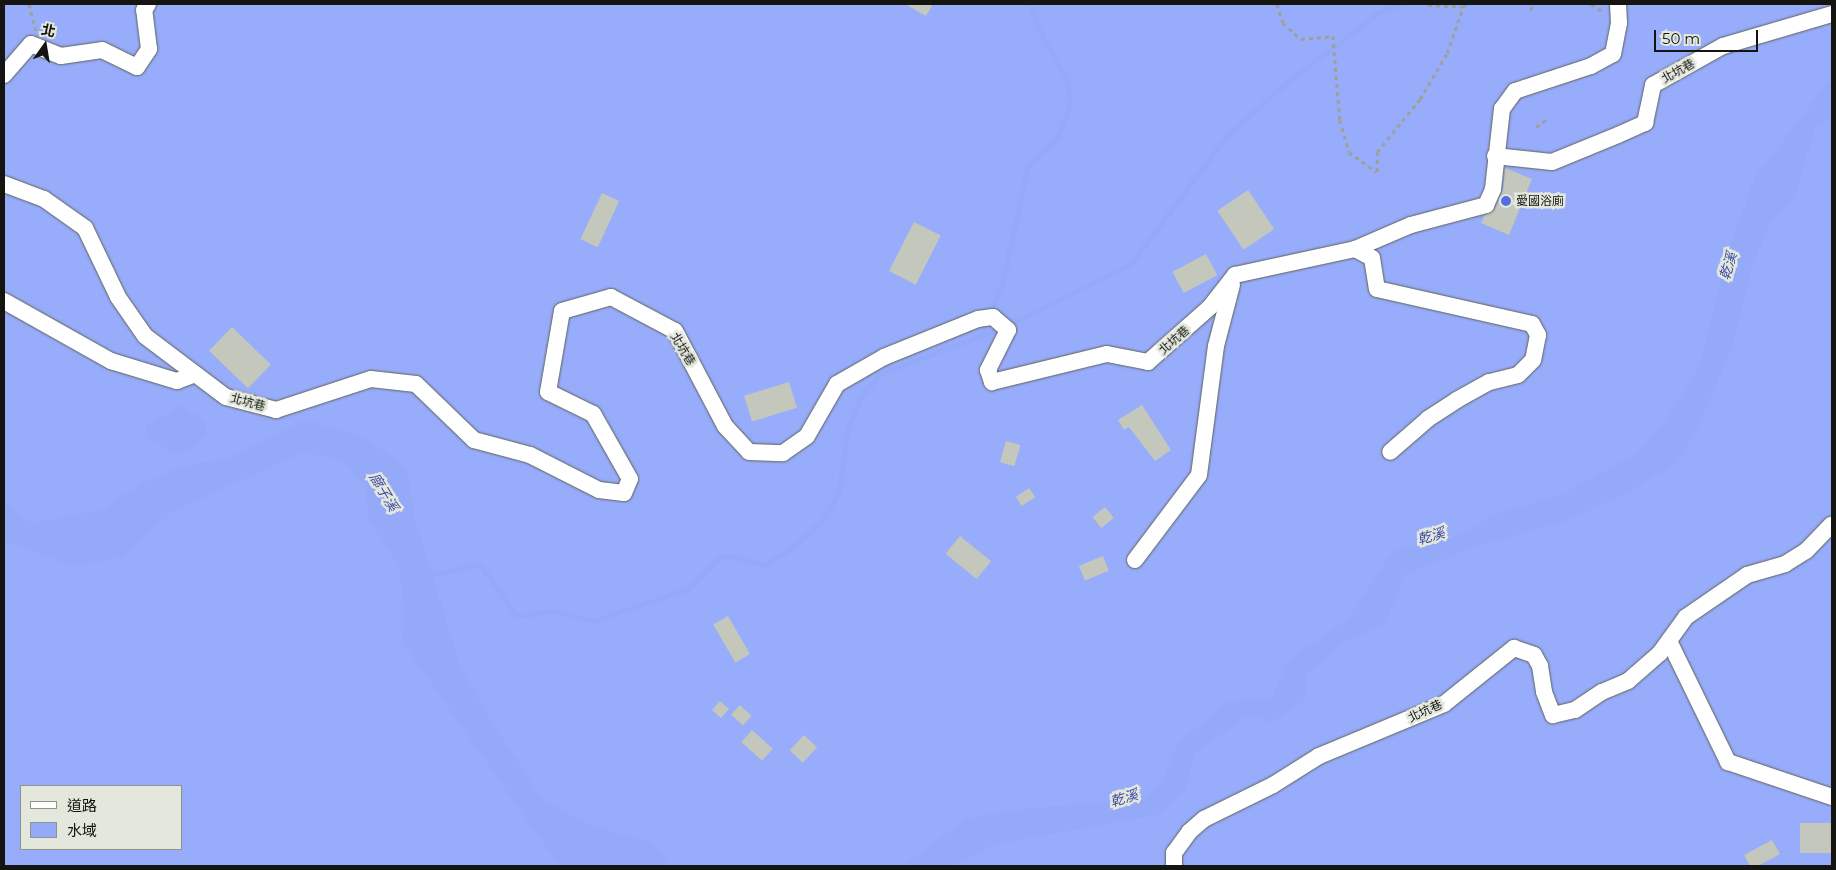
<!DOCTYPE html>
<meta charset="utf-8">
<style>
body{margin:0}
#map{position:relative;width:1836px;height:870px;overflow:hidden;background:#e3e7dc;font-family:Montserrat,"Noto Sans TC",sans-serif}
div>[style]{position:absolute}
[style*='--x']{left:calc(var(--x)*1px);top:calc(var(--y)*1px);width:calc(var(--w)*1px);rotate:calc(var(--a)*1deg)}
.forest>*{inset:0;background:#97acfb}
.water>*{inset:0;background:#94a9f8}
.stream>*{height:4.5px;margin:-2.25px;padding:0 2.25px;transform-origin:2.25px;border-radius:2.25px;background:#94a9f8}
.building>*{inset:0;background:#c4c7bc;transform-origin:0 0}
.path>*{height:2.5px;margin-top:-1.25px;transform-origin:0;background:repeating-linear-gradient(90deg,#9ea198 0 4px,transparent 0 8px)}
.roads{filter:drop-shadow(0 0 1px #60635a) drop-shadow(0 0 1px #60635a)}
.minor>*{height:16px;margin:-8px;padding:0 8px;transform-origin:8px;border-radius:8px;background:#fff}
.dots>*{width:14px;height:14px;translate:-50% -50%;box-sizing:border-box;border:2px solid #e3e7dc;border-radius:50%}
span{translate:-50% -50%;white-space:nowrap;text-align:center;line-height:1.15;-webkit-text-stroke:5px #e3e7dc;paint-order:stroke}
.street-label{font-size:12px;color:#141511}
.poi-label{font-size:12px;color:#141511}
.left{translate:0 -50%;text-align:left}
.water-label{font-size:14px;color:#3c4ba6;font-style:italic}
.frame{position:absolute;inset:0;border:5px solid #141511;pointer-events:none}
.legend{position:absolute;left:20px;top:785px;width:162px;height:65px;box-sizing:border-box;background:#e3e7dc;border:1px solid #90938b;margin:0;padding:6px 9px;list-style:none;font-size:15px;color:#141511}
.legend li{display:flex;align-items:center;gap:10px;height:25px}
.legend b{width:25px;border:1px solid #90938b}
.north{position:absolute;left:20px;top:20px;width:50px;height:50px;-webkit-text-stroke:4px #e3e7dc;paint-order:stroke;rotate:13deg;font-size:14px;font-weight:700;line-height:20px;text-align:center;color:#141511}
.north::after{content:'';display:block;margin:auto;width:18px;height:22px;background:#141511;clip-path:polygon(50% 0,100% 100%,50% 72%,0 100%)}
.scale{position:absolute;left:1654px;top:30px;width:104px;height:22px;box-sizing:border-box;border:2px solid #141511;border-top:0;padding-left:6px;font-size:15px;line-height:18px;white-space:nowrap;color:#141511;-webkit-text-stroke:4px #e3e7dc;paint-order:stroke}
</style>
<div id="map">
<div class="forest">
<div style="clip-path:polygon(evenodd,4px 4px,1832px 4px,1832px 866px,4px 866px,4px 4px,21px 786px,181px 786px,181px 849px,21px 849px,21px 786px)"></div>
</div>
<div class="water">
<div style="clip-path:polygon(1832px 77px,1832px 119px,1815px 127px,1795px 197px,1771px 223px,1751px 268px,1734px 343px,1697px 429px,1676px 464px,1626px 493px,1566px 521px,1486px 543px,1405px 574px,1385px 624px,1348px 640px,1307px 673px,1304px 701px,1271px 722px,1249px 715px,1195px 753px,1185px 789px,1161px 814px,992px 845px,953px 866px,904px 866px,968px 818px,1031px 808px,1144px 800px,1163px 779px,1178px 743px,1228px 702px,1271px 699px,1288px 661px,1348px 619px,1393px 550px,1452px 538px,1499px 513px,1563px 494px,1638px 453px,1670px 414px,1699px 367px,1725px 261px,1755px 177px)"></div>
<div style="clip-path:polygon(181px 405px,206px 422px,206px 434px,194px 448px,175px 453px,145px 437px,147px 426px)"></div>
<div style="clip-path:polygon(306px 420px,366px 438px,407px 469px,416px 523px,459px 662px,488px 716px,542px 799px,588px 824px,653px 843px,669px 866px,559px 866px,403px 643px,404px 603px,399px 567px,369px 520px,366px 488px,346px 462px,304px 452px,172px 512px,123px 557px,73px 566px,4px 541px,4px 503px,31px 523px,101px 510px,143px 483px,184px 466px,226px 459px)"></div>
</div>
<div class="stream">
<div style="--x:990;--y:313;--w:30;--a:-67"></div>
<div style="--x:1002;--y:285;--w:122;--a:-77.7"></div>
<div style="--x:1028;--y:166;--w:40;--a:-44"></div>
<div style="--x:1057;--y:138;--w:35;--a:-68"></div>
<div style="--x:1070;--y:106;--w:24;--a:-95"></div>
<div style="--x:1068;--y:82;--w:63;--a:-119.4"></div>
<div style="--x:1037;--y:27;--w:24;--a:-105"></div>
<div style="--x:1008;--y:325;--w:137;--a:-26.4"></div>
<div style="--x:1131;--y:264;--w:159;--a:-53.2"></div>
<div style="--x:1226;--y:137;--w:72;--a:-42.2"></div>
<div style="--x:1279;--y:89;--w:125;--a:-37.5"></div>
<div style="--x:1378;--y:13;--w:24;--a:-22"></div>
<div style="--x:979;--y:339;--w:17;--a:-66"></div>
<div style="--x:428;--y:576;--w:53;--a:-13"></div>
<div style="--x:480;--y:564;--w:64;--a:54.6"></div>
<div style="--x:517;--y:616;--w:37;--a:-8"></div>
<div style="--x:554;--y:611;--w:41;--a:14"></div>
<div style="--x:594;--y:621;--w:99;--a:-18.8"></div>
<div style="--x:688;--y:589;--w:45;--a:-45"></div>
<div style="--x:720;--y:557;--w:15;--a:0"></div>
<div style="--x:735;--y:557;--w:31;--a:15"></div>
<div style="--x:765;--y:565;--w:34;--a:-32"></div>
<div style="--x:794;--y:547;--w:38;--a:-43"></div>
<div style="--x:822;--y:521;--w:34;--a:-60"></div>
<div style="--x:839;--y:492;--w:61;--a:-82.4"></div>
<div style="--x:847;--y:432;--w:36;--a:-69"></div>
<div style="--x:860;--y:398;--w:30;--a:-50"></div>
<div style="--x:879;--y:375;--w:131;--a:-21.1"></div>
</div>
<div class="building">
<div style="clip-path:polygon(905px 4px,933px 4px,926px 16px)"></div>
<div style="clip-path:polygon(1505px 168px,1532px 179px,1509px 235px,1481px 223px,1484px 216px,1495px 209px,1503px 190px)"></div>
<div style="left:1248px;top:190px;width:47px;height:37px;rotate:56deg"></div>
<div style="left:602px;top:193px;width:19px;height:51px;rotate:25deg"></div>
<div style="left:914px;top:222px;width:30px;height:55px;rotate:27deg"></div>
<div style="left:1206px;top:254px;width:24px;height:38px;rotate:62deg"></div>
<div style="left:232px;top:327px;width:54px;height:33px;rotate:44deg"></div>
<div style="left:789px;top:382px;width:27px;height:47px;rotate:73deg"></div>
<div style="clip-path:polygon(1142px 405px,1171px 450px,1155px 461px,1129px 427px,1124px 430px,1118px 420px)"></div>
<div style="left:1006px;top:441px;width:15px;height:22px;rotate:16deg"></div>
<div style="left:1029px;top:488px;width:11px;height:16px;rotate:56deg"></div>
<div style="left:1105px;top:507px;width:14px;height:16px;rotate:51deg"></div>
<div style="left:960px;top:536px;width:40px;height:23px;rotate:39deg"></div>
<div style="left:1103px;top:556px;width:16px;height:26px;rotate:68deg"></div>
<div style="left:728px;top:616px;width:44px;height:17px;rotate:60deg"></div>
<div style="left:720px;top:701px;width:12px;height:12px;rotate:42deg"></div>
<div style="left:740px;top:705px;width:16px;height:13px;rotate:43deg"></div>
<div style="left:752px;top:730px;width:28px;height:16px;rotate:42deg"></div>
<div style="left:804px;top:735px;width:18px;height:21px;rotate:43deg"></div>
<div style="left:1800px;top:823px;width:32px;height:30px"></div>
<div style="clip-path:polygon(1772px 840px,1780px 854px,1758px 866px,1750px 866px,1744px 855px)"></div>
</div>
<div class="path">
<div style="--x:29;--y:4;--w:28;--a:75"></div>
<div style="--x:1277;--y:4;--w:20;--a:72"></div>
<div style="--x:1283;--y:23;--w:24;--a:42"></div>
<div style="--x:1301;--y:39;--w:32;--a:-5"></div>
<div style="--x:1333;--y:36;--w:84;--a:85.2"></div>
<div style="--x:1340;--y:120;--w:33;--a:74"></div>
<div style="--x:1349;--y:152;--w:34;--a:36"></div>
<div style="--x:1377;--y:172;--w:20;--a:-90"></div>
<div style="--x:1377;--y:152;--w:68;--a:-50.9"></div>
<div style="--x:1420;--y:99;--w:53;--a:-59.6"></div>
<div style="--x:1447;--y:53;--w:49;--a:-70.8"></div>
<div style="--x:1591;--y:4;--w:15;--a:32"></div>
<div style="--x:1428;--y:5;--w:35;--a:3"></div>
<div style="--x:1463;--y:7;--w:4;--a:-56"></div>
<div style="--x:1531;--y:11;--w:7;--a:-90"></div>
<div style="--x:1536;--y:127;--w:14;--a:-36"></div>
</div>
<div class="roads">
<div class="minor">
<div style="--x:4;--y:75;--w:41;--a:-48.9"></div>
<div style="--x:31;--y:44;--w:32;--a:22"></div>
<div style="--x:61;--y:56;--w:41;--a:-8.3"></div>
<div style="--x:102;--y:50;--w:39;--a:26"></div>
<div style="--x:137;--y:67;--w:22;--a:-56"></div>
<div style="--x:149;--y:49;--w:39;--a:-97"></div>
<div style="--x:144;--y:10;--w:7;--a:-56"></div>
<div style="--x:1495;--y:156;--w:57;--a:6"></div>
<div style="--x:1552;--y:162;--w:71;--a:-22.2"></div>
<div style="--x:1618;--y:135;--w:30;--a:-24"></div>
<div style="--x:1645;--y:123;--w:39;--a:-78"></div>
<div style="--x:1653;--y:85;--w:80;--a:-29.1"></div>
<div style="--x:1723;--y:46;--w:114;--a:-16.4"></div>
<div style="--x:4;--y:184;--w:43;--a:20.6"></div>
<div style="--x:44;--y:199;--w:50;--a:35.3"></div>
<div style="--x:85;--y:228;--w:76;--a:64.4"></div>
<div style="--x:118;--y:297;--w:47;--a:55.3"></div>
<div style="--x:145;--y:336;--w:101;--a:37"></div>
<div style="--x:226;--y:397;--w:52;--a:14.6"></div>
<div style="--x:276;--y:410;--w:100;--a:-18.1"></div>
<div style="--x:371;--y:379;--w:45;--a:6.3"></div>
<div style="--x:416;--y:384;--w:81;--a:44"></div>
<div style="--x:474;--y:440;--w:58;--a:15"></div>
<div style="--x:530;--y:455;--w:77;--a:26.9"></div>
<div style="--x:599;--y:490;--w:25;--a:7"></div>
<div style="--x:624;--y:493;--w:15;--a:-67"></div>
<div style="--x:630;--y:479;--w:75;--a:-119.6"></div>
<div style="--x:593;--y:414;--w:50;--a:-153.9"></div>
<div style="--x:548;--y:392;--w:82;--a:-80.2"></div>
<div style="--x:562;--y:311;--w:51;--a:-15.9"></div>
<div style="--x:611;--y:297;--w:72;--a:28"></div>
<div style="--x:675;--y:331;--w:107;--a:62.2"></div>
<div style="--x:725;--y:426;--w:35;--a:47"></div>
<div style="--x:749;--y:452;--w:34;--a:2"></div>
<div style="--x:783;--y:453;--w:29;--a:-35"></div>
<div style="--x:807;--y:436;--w:60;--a:-60"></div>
<div style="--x:837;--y:384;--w:54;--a:-29.9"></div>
<div style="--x:884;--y:357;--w:101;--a:-22"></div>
<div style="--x:978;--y:319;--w:15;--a:-8"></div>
<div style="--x:993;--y:317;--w:20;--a:41"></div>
<div style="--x:1008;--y:330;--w:45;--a:116.6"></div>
<div style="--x:988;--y:370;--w:13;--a:72"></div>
<div style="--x:992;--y:382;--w:118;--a:-13.7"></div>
<div style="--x:1107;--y:354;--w:42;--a:11"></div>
<div style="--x:1148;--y:362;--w:83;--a:-41.6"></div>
<div style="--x:1210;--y:307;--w:41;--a:-52"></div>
<div style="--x:1235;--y:275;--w:123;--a:-12.2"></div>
<div style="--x:1355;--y:249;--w:61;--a:-23.2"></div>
<div style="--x:1411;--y:225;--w:78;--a:-14.9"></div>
<div style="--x:1486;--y:205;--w:17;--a:-66"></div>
<div style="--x:1493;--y:189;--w:81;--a:-83.6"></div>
<div style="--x:1502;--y:109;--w:22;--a:-54"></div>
<div style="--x:1515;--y:91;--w:80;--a:-18.2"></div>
<div style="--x:1591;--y:66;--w:25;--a:-29"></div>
<div style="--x:1613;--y:54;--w:32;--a:-79"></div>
<div style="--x:1619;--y:23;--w:19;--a:-93"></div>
<div style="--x:1355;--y:249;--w:19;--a:28"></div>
<div style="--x:1372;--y:258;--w:31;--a:81"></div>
<div style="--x:1377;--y:289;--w:159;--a:12.7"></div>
<div style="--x:1532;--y:324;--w:13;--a:61"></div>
<div style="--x:1538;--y:335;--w:25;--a:101"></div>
<div style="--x:1533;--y:360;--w:21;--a:135"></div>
<div style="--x:1518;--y:375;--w:30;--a:166"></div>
<div style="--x:1489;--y:382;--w:37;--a:151"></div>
<div style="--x:1457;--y:400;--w:35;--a:147"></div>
<div style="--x:1428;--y:419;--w:50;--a:139"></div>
<div style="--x:4;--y:301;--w:123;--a:29.3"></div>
<div style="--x:111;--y:361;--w:69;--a:16.9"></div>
<div style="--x:177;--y:381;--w:19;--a:-21"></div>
<div style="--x:1135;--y:560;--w:106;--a:-53"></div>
<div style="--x:1199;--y:475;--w:130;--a:-82.5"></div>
<div style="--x:1216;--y:346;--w:63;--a:-75.3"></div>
<div style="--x:1669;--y:641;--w:135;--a:64"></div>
<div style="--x:1728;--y:762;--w:110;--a:18.6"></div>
<div style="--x:1174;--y:866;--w:13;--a:-90"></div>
<div style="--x:1174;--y:853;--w:26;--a:-54"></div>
<div style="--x:1189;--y:832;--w:20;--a:-41"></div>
<div style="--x:1204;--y:819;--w:77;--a:-26.2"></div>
<div style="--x:1273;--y:785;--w:54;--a:-32.2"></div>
<div style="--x:1319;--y:756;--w:135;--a:-22.6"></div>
<div style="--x:1444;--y:704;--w:90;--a:-38.7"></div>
<div style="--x:1514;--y:648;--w:21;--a:19"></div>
<div style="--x:1534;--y:655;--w:13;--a:61"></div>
<div style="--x:1540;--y:666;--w:26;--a:81"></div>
<div style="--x:1544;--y:692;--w:25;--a:69"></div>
<div style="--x:1553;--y:715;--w:23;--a:-13"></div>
<div style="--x:1575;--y:710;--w:32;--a:-34"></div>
<div style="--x:1602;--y:692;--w:28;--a:-23"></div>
<div style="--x:1628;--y:681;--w:43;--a:-41.2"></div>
<div style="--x:1660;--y:653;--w:44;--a:-54.2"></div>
<div style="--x:1686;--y:617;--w:74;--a:-34.5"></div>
<div style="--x:1747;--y:575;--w:40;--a:-16"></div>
<div style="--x:1785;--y:564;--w:25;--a:-32"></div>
<div style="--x:1806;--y:551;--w:37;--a:-46"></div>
</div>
</div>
<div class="dots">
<div style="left:1506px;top:201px;background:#586de3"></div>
</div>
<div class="street-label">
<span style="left:1678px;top:71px;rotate:-29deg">北坑巷</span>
<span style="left:1174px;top:340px;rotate:-41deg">北坑巷</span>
<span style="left:683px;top:349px;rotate:59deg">北坑巷</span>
<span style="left:248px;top:402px;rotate:15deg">北坑巷</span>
<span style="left:1425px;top:711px;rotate:-25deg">北坑巷</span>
</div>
<div class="poi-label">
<span class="left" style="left:1516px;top:201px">愛國浴廁</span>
</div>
<div class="water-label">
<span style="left:1728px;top:266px;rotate:-73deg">乾溪</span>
<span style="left:384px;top:492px;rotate:59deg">廍子溪</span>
<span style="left:1431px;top:536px;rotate:-16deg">乾溪</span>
<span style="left:1124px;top:798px;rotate:-17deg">乾溪</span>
</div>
<div class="frame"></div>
<ul class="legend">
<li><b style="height:6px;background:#fff"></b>道路</li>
<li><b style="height:14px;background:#94a9f8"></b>水域</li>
</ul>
<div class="north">北</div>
<div class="scale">50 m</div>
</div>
